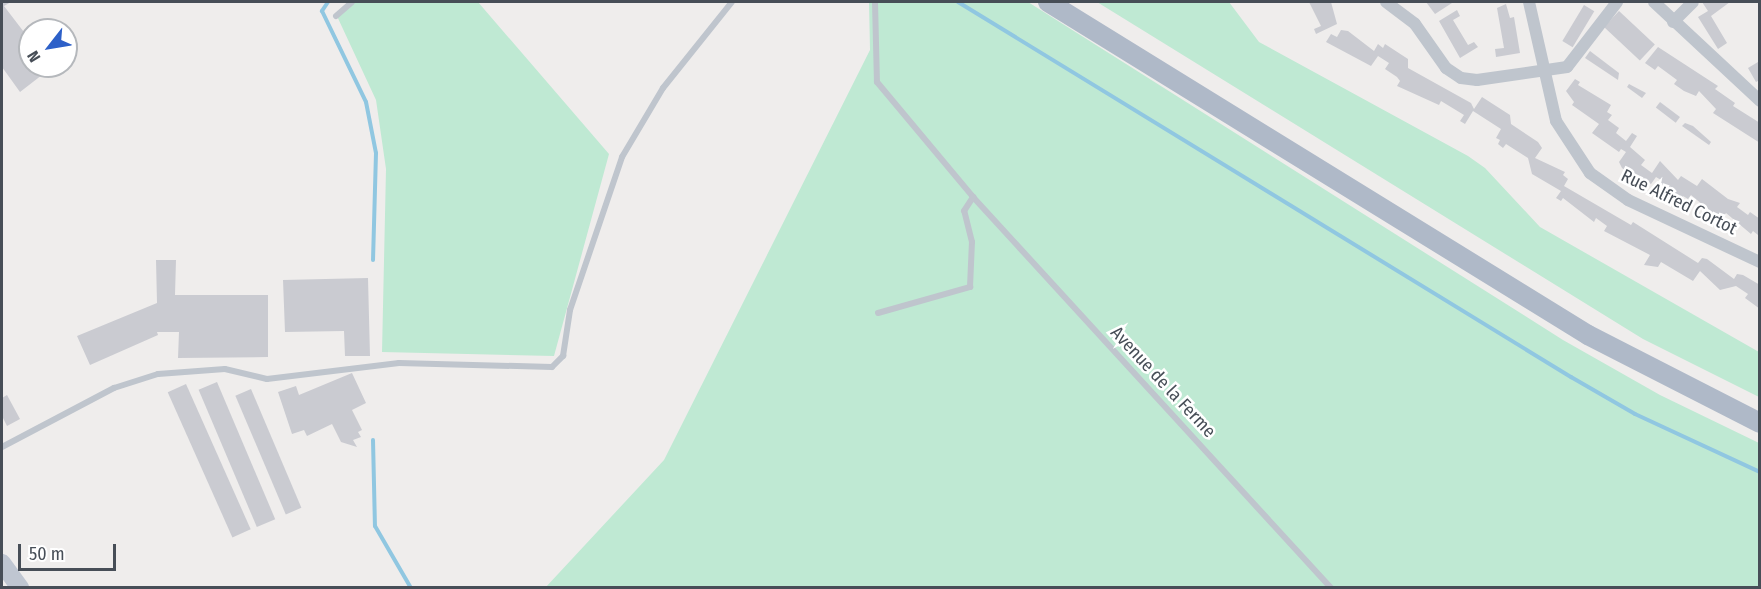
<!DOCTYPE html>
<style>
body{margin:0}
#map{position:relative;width:1761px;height:589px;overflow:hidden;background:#efedec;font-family:"Fira Sans Condensed",sans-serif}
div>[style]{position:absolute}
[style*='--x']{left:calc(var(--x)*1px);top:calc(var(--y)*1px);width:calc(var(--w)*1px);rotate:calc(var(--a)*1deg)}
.green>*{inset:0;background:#bfe9d3}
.stream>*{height:4px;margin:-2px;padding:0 2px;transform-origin:2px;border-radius:2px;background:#90c7e1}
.building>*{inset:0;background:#cacbd1;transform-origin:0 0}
.lane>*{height:6px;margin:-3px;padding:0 3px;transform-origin:3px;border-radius:3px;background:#bfc5cd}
.street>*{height:12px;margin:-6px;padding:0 6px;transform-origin:6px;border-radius:6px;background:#bfc5cd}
.secondary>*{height:18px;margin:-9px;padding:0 9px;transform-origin:9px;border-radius:9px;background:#bfc6d1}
.primary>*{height:20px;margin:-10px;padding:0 10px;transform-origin:10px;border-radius:10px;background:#afb9c8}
span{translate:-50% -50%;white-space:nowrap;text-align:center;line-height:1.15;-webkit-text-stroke:5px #fff;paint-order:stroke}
.street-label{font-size:18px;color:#474e57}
.frame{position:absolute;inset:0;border:3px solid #474e57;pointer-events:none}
.north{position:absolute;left:18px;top:18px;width:60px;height:60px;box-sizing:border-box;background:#fff;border:2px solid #b5b8bc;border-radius:50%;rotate:239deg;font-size:16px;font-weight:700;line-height:24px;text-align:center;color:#474e57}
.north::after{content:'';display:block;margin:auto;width:21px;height:27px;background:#2d60c8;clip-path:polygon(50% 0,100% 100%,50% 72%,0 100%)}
.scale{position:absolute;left:18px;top:544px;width:98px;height:27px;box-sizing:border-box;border:3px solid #474e57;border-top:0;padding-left:8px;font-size:18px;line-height:21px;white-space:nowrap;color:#474e57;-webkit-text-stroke:4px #fff;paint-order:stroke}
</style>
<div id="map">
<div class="green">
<div style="clip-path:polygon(351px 2px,478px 2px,609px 154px,554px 356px,382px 352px,386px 169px,376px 100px,336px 14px)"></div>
<div style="clip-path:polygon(869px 2px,1028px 2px,1563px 340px,1660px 395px,1759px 443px,1759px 587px,545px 588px,664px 460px,870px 50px)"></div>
<div style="clip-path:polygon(1097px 2px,1229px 2px,1259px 42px,1468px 156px,1485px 168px,1540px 227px,1759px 352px,1759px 397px,1643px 339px)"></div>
</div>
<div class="stream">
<div style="--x:328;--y:2;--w:11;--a:124"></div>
<div style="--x:322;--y:11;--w:101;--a:64.2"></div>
<div style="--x:366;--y:102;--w:52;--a:78.9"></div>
<div style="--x:376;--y:153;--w:107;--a:91.6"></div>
<div style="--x:958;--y:2;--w:719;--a:31.46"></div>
<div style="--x:1571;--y:377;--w:74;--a:30"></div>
<div style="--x:1635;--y:414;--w:138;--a:24.9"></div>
<div style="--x:373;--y:440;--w:86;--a:88.7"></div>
<div style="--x:375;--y:526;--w:72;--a:59.9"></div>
</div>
<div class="building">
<div style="clip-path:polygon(2px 2px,11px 2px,4px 6px,30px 40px,30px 66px,51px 68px,20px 92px,2px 67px)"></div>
<div style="clip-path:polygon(1309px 2px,1331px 2px,1337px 24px,1316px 34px,1314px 29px,1321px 26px)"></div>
<div style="clip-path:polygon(1426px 2px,1451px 2px,1452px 3px,1435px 14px)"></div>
<div style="clip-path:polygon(1702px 2px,1730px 2px,1711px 16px,1727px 43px,1718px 49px,1698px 17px,1708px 11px)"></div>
<div style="clip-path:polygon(1506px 4px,1510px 18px,1514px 17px,1520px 53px,1496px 57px,1495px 49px,1504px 48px,1497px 8px)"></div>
<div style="left:1584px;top:5px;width:12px;height:42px;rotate:31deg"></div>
<div style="clip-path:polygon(1457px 10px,1460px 16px,1453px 20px,1468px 45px,1474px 42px,1478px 47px,1460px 58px,1439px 21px)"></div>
<div style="left:1619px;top:11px;width:49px;height:22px;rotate:43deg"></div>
<div style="clip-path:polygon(1341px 30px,1348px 31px,1374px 51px,1378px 44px,1383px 48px,1385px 44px,1408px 59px,1408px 68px,1471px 103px,1474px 109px,1482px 97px,1510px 115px,1511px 124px,1538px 142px,1542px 148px,1535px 158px,1565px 172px,1563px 175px,1568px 179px,1564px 186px,1631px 225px,1633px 222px,1698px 263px,1702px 258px,1707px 259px,1734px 279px,1737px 274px,1743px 275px,1760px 285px,1760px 309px,1745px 298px,1748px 294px,1736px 286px,1720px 290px,1700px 271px,1693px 281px,1661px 262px,1658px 267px,1644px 265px,1650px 255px,1604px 231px,1607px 226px,1596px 218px,1594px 222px,1563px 198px,1561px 201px,1556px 198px,1561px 191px,1532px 174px,1528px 158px,1506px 144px,1503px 148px,1498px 144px,1500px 140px,1496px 138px,1501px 129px,1473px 111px,1465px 124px,1460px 121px,1464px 115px,1441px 101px,1439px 105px,1397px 86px,1400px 81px,1397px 77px,1385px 69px,1389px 63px,1378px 56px,1371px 66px,1326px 42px,1331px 34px,1337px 37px)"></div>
<div style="clip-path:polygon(1658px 47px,1718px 86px,1715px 89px,1735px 103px,1733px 106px,1760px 123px,1760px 143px,1713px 113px,1716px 109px,1699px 91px,1696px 96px,1684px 91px,1674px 84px,1677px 80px,1658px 66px,1655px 70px,1645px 63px)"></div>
<div style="clip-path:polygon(1590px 51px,1619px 73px,1618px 80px,1585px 58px)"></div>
<div style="clip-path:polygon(1758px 62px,1760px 80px,1756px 82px,1748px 68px)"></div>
<div style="clip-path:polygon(1575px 79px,1580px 82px,1578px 85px,1611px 105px,1607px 112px,1612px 115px,1608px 120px,1619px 128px,1616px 133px,1626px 141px,1632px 133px,1637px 136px,1630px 147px,1645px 160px,1641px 165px,1652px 173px,1660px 161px,1678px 180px,1681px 176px,1697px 186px,1702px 179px,1728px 199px,1740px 203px,1737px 207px,1748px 215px,1750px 212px,1760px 219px,1758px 235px,1753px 231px,1751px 234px,1726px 213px,1721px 220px,1691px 195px,1688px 199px,1683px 196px,1681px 199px,1659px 183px,1661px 180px,1656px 177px,1651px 184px,1646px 181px,1644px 184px,1622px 168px,1619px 162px,1626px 152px,1621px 149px,1619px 152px,1592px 133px,1599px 124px,1572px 105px,1574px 102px,1566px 91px)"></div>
<div style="clip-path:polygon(1629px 84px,1646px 93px,1642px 98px,1627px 87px)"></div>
<div style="left:1660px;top:102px;width:25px;height:7px;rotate:37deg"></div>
<div style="clip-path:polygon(1685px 123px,1693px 126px,1711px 142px,1709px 145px,1682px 126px)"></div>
<div style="clip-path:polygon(156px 260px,176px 260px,175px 295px,268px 295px,268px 357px,178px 358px,179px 332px,157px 332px,158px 335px,90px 365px,77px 336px,157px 303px)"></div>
<div style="clip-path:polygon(368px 278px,370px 356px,345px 356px,344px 331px,285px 332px,283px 280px)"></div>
<div style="clip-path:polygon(352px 373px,366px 403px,352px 410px,362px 430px,358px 432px,361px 437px,353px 440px,357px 447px,341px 442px,332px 424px,307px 436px,304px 430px,292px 434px,278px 392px,296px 386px,299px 395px)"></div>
<div style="left:217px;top:382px;width:149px;height:20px;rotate:67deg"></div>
<div style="left:186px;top:384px;width:159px;height:20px;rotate:66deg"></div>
<div style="left:251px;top:389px;width:129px;height:17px;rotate:67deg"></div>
<div style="clip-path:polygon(7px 395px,20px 419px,7px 426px,2px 416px,2px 398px)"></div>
</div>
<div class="lane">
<div style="--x:875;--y:2;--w:80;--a:88.6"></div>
<div style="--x:877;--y:82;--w:150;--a:50.1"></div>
<div style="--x:973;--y:197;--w:530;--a:47.52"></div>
<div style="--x:336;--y:16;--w:21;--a:-41"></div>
<div style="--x:878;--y:313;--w:96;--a:-15.8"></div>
<div style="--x:970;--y:287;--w:45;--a:-87.5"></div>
<div style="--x:972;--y:242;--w:32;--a:-104"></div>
<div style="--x:964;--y:211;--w:17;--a:-57"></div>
<div style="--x:2;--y:447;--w:127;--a:-27.8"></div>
<div style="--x:114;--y:388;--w:46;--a:-17.7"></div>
<div style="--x:158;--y:374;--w:67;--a:-4.3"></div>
<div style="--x:225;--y:369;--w:43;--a:13.4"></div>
<div style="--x:267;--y:379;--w:133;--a:-6.9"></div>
<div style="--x:399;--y:363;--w:153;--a:1.5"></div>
<div style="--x:552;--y:367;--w:16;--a:-45"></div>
<div style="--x:563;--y:356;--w:47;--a:-81.3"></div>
<div style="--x:570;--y:310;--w:162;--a:-71.2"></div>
<div style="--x:622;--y:157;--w:80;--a:-59.3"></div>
<div style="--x:663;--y:88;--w:110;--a:-51.3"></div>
</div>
<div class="street">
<div style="--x:1386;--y:2;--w:36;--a:37"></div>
<div style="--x:1415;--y:24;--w:54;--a:54.8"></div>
<div style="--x:1446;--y:68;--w:18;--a:34"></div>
<div style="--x:1461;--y:78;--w:16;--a:7"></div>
<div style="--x:1477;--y:80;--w:91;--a:-8.2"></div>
<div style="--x:1567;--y:67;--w:82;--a:-52.4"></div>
<div style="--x:1529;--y:2;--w:122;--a:77.2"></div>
<div style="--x:1556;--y:121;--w:62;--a:56.8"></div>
<div style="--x:1590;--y:173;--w:47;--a:35.4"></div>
<div style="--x:1628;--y:200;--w:146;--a:25.2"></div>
<div style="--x:1654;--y:2;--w:145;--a:43"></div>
<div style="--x:1673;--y:22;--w:28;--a:-45"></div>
</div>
<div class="secondary">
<div style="--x:2;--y:563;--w:31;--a:54"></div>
</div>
<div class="primary">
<div style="--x:1048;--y:2;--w:634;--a:31.66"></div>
<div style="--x:1588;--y:335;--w:193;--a:27.1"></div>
</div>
<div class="street-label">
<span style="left:1679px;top:202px;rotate:26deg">Rue Alfred Cortot</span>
<span style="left:1163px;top:382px;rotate:47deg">Avenue de la Ferme</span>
</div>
<div class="frame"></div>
<div class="north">N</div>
<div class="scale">50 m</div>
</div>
